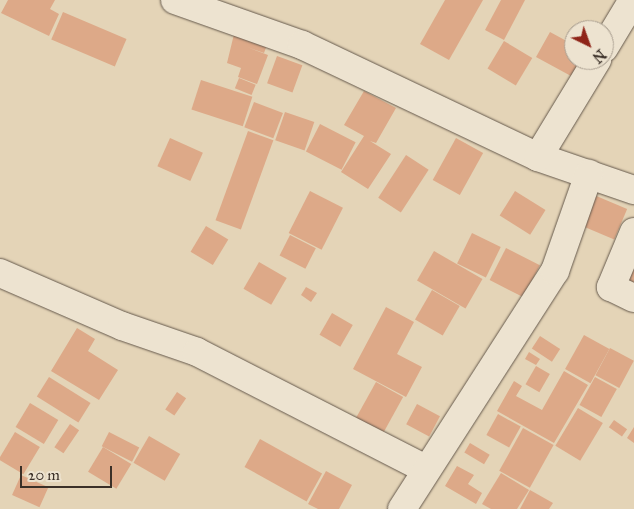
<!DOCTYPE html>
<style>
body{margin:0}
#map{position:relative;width:634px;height:509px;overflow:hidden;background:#e4d4b7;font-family:"IM FELL Great Primer",serif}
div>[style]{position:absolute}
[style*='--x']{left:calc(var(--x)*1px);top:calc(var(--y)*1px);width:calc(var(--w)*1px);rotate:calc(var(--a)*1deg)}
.building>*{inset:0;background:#dda988;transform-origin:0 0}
.roads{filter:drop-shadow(0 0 1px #65594c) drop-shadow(0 0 1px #65594c)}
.street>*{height:28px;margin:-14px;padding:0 14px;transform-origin:14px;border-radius:14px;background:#ede3d0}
span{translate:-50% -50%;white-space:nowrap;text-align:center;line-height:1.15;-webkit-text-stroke:4.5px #ede3d0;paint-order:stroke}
.north{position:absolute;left:564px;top:20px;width:50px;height:50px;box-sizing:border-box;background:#ede3d0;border:1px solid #a69b8d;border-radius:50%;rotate:138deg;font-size:14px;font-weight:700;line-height:20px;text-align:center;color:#3b3028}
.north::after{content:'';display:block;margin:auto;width:18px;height:22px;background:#8f2418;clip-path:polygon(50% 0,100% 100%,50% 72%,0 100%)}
.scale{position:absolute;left:20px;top:466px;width:92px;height:22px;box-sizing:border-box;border:2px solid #3b3028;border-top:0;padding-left:6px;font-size:15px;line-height:18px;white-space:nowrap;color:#3b3028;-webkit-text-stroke:4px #ede3d0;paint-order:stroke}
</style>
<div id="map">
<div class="building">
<div style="clip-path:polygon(8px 0,55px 0,50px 9px,59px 14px,49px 36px,1px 13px)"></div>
<div style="clip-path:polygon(445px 0,483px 0,449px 60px,420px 44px)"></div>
<div style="clip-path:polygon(501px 0,525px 0,504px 40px,485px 30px)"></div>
<div style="left:63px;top:12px;width:69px;height:30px;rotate:23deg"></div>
<div style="clip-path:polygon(235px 30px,268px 42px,264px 53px,247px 47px,268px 55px,257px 84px,238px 77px,241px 68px,227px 63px)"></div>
<div style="clip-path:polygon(550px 32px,574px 45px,574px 60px,580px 60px,571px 76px,536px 57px)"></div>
<div style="left:504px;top:41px;width:33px;height:32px;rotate:31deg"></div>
<div style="left:277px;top:56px;width:27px;height:29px;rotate:20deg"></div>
<div style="left:239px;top:78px;width:18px;height:11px;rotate:22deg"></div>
<div style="left:201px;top:80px;width:54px;height:31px;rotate:18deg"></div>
<div style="clip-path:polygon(364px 91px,396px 108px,376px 143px,370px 141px,391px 154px,368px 189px,341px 172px,364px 136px,344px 125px)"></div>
<div style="left:254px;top:102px;width:31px;height:27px;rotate:21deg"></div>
<div style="left:285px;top:112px;width:31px;height:30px;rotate:19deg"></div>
<div style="left:320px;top:124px;width:40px;height:31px;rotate:27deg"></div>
<div style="left:248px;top:131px;width:27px;height:95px;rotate:20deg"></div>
<div style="left:170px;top:138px;width:36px;height:31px;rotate:24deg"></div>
<div style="left:456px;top:138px;width:31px;height:48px;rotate:29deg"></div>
<div style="left:406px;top:155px;width:27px;height:51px;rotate:33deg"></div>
<div style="left:310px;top:191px;width:37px;height:47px;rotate:27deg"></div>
<div style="left:515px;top:191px;width:36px;height:29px;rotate:32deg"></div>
<div style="left:594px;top:195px;width:36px;height:33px;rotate:23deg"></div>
<div style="left:206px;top:226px;width:26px;height:30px;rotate:31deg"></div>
<div style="left:472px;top:233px;width:32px;height:34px;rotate:26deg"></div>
<div style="left:290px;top:235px;width:29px;height:23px;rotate:27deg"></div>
<div style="left:506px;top:248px;width:38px;height:36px;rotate:27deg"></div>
<div style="left:434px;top:251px;width:56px;height:34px;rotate:30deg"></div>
<div style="left:259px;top:262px;width:32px;height:31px;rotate:30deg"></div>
<div style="clip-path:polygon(634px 266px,634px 283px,627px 279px)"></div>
<div style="clip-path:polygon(306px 287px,317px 293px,311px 302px,301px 295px)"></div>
<div style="left:432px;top:290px;width:32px;height:34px;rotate:30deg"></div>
<div style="clip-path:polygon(386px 307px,414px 322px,397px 354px,422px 367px,406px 397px,353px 369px)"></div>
<div style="left:332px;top:313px;width:24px;height:25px;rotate:30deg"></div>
<div style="clip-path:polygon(77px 328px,95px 339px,88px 351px,118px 370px,99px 400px,51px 371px)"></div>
<div style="left:584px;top:335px;width:29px;height:39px;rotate:29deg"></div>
<div style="left:540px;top:336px;width:24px;height:15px;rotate:33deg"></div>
<div style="left:610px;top:348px;width:27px;height:31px;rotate:28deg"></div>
<div style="clip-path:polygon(529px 352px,540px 359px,536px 365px,525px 359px)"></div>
<div style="left:536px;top:366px;width:16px;height:21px;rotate:30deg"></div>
<div style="clip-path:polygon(564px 371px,588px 385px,554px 443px,497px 411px,514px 381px,522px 386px,516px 396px,542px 410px)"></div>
<div style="left:49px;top:377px;width:49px;height:23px;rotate:32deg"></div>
<div style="left:595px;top:377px;width:25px;height:32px;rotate:29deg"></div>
<div style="left:376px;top:382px;width:31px;height:41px;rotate:29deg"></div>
<div style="left:177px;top:392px;width:11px;height:21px;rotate:34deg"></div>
<div style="left:30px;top:403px;width:33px;height:28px;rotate:31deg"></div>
<div style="left:417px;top:404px;width:26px;height:23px;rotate:28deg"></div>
<div style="left:578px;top:408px;width:29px;height:44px;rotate:31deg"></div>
<div style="left:498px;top:414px;width:26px;height:24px;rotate:29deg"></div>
<div style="left:614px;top:420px;width:16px;height:9px;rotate:35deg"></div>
<div style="left:70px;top:424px;width:11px;height:28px;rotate:34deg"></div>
<div style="clip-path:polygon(634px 427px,634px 443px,627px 438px)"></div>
<div style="left:523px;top:428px;width:35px;height:49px;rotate:29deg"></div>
<div style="left:15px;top:432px;width:29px;height:32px;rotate:31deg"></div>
<div style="left:109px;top:432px;width:34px;height:16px;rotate:27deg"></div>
<div style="left:149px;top:436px;width:36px;height:31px;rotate:30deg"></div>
<div style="left:260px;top:439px;width:71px;height:32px;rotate:29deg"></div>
<div style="left:470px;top:443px;width:23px;height:11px;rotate:31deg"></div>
<div style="left:103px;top:447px;width:33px;height:29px;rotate:31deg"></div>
<div style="clip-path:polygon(457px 466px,474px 475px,468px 484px,482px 493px,476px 504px,445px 486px)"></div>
<div style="clip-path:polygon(326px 471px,352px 485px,339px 509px,318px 509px,308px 504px)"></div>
<div style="clip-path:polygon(501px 473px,529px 490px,517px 509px,491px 509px,482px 504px)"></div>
<div style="left:21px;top:475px;width:30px;height:22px;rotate:24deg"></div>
<div style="clip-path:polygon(530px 490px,553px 503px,549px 509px,520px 509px)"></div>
</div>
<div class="roads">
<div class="street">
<div style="--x:175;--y:0;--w:135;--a:19.5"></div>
<div style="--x:302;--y:45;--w:261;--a:25.4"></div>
<div style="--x:538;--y:157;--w:102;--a:19"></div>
<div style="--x:604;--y:48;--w:56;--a:-58.9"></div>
<div style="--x:538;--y:157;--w:114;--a:-58.7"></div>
<div style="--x:634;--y:232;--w:60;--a:112.7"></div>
<div style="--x:611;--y:287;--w:25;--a:26"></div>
<div style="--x:0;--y:273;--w:133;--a:23.5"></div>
<div style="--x:122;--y:326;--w:79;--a:19.1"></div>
<div style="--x:197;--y:352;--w:257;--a:27.1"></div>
<div style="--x:402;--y:509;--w:283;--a:-57.3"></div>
<div style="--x:555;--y:271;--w:103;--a:-70.7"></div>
</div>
</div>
<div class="north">N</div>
<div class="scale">20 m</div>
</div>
